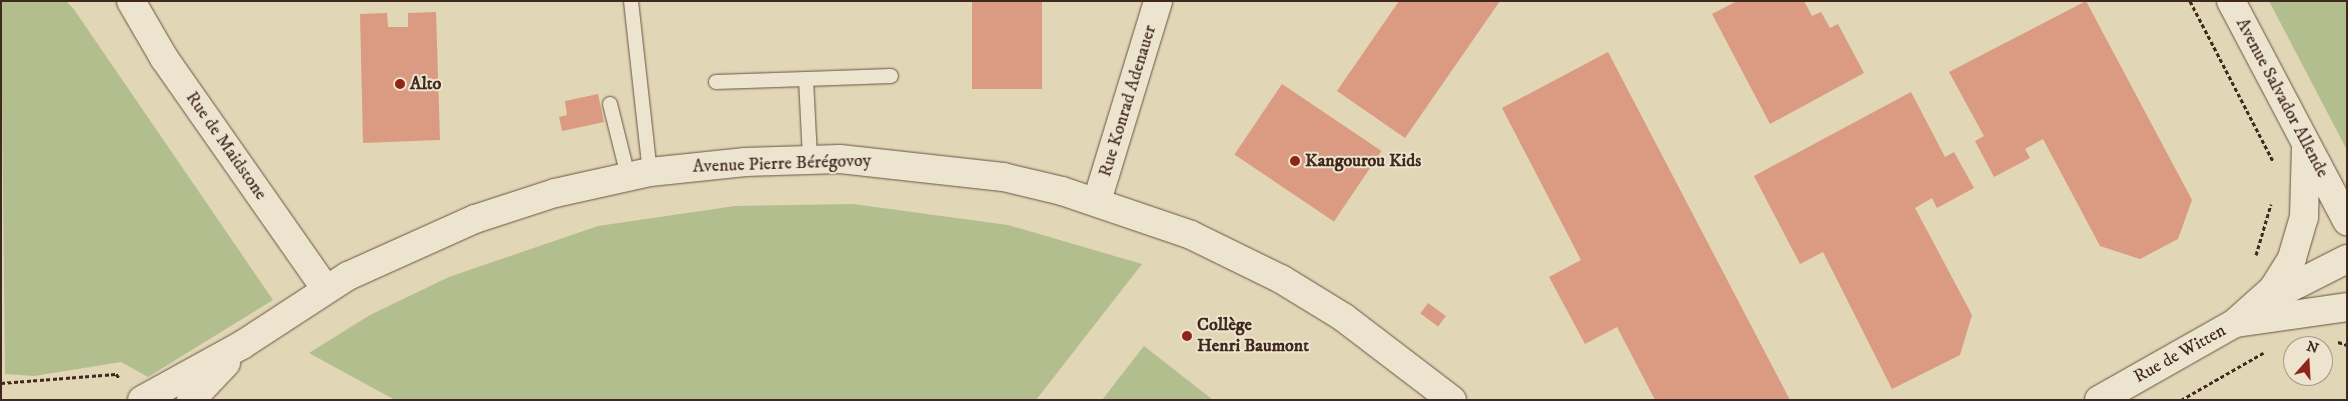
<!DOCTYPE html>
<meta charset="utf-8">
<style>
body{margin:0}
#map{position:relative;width:2348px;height:401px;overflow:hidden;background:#e1d6b5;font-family:"IM FELL DW Pica",serif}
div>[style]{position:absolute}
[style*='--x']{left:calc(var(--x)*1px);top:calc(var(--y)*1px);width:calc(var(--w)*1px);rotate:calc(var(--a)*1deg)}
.green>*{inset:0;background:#b2be8e}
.building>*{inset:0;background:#db9a82;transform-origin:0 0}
.path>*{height:3px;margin-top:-1.5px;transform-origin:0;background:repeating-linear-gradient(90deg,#41281e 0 4px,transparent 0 6.5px)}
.roads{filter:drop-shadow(0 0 1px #695444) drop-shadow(0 0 1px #695444)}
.service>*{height:14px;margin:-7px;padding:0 7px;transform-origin:7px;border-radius:7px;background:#ece4cf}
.minor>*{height:28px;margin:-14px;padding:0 14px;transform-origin:14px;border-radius:14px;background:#ece4cf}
.tertiary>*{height:28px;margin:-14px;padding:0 14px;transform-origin:14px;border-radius:14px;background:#ece4cf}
.dots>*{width:14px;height:14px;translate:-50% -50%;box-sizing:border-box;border:2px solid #ece4cf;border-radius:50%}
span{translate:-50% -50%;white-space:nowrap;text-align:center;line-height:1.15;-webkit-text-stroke:4px #ece4cf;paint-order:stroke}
.poi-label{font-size:18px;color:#41281e;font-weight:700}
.left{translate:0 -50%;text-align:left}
.street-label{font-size:18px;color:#41281e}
.frame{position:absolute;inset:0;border:2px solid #41281e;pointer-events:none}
.north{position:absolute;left:2283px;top:336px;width:50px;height:50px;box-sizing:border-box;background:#ece4cf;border:1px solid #a89988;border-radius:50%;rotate:19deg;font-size:14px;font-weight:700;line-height:20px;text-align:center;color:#41281e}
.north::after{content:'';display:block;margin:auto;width:18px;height:22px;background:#8f2418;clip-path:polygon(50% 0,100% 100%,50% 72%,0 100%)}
</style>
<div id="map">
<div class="green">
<div style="clip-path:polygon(1px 1px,66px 1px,73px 8px,273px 300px,148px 377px,121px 362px,34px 376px,5px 374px)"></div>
<div style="clip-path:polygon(2269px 1px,2347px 1px,2347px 150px)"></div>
<div style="clip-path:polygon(853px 204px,1008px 225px,1142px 264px,1036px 400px,395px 400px,309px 353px,370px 315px,449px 277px,598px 226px,735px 206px)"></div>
<div style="clip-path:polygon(1144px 346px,1213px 400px,1102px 400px)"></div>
</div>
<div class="building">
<div style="left:972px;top:1px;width:70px;height:88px"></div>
<div style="clip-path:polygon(1399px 1px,1500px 1px,1405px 138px,1337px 91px)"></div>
<div style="clip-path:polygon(1737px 1px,1804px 1px,1812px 16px,1821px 12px,1830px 28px,1838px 24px,1864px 73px,1770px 124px,1712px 14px)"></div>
<div style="clip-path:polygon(2086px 1px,2192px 200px,2178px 239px,2140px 259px,2100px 246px,2043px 139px,2025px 149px,2030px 158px,1994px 177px,1975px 141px,1984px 136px,1949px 72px)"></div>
<div style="clip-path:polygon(436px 12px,440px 140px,363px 143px,360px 14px,387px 13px,388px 27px,408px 27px,408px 13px)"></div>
<div style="clip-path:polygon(1608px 52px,1790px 400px,1655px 400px,1617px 327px,1585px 344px,1549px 277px,1581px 260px,1502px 108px)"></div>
<div style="left:1282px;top:84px;width:120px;height:85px;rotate:34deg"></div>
<div style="clip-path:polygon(1911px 92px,1945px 157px,1954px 152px,1974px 188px,1937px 208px,1932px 198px,1915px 208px,1972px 315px,1960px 355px,1892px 389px,1823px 252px,1800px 264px,1754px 176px)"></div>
<div style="clip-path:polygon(598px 94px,604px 122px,562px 131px,559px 117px,567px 115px,565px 101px)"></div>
<div style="left:1428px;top:303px;width:22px;height:13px;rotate:36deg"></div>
</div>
<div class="path">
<div style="--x:2190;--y:1;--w:180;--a:62.6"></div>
<div style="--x:2256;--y:255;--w:53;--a:-73.6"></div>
<div style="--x:2338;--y:342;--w:9;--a:18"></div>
<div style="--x:1;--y:383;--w:115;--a:-4.5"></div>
<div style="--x:116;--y:374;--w:6;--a:51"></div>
<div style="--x:2181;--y:400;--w:95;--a:-29.8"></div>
</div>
<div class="roads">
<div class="service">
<div style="--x:631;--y:1;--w:172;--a:83.7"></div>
<div style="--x:806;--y:79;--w:85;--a:-2"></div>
<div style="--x:716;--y:82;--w:90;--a:-1.9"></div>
<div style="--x:806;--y:79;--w:80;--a:87.1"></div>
<div style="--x:610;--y:104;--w:74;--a:76"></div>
</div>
<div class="minor">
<div style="--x:131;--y:1;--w:66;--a:59.9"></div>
<div style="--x:164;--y:58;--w:282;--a:55"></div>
<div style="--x:1097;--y:201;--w:209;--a:-73"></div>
<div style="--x:2268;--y:299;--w:89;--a:-26.9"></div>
<div style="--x:2236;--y:323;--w:112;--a:-8.2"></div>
<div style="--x:142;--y:400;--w:114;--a:-28.8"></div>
<div style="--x:242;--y:345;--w:126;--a:-33.1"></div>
<div style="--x:348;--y:276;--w:139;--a:-24.2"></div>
<div style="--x:475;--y:219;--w:84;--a:-18"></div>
<div style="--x:555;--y:193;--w:97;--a:-12.5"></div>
<div style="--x:650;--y:172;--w:96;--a:-6"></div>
<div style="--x:745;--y:162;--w:95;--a:-1.8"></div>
<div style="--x:840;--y:159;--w:164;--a:6.3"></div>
<div style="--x:1003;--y:177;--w:61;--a:13.3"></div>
<div style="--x:1062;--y:191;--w:136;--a:18.8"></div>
<div style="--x:1191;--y:235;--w:100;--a:26.1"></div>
<div style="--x:1281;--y:279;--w:73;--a:31.5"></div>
<div style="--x:1343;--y:317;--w:137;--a:37.3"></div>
<div style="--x:191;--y:400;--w:51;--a:-46.6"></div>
<div style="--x:2099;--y:400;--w:156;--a:-29.5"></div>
<div style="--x:2235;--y:323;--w:51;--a:-41.8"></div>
<div style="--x:2273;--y:289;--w:36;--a:-58"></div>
<div style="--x:2292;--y:258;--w:43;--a:-73.7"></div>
<div style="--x:2304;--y:217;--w:72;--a:-88.4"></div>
</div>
<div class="tertiary">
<div style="--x:2231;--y:1;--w:249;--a:62.2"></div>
</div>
</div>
<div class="dots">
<div style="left:400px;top:84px;background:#8f2418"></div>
<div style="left:1295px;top:161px;background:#8f2418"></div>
<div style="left:1187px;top:336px;background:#8f2418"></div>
</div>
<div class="poi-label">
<span class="left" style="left:410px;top:84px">Alto</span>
<span class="left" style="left:1305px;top:161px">Kangourou Kids</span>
<span class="left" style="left:1197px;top:336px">Collège<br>Henri Baumont</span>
</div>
<div class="street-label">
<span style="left:2282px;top:98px;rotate:62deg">Avenue Salvador Allende</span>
<span style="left:1128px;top:101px;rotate:-73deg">Rue Konrad Adenauer</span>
<span style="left:226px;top:146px;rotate:55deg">Rue de Maidstone</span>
<span style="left:782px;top:164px;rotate:-2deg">Avenue Pierre Bérégovoy</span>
<span style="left:2180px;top:354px;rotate:-29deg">Rue de Witten</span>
</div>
<div class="frame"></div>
<div class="north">N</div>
</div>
